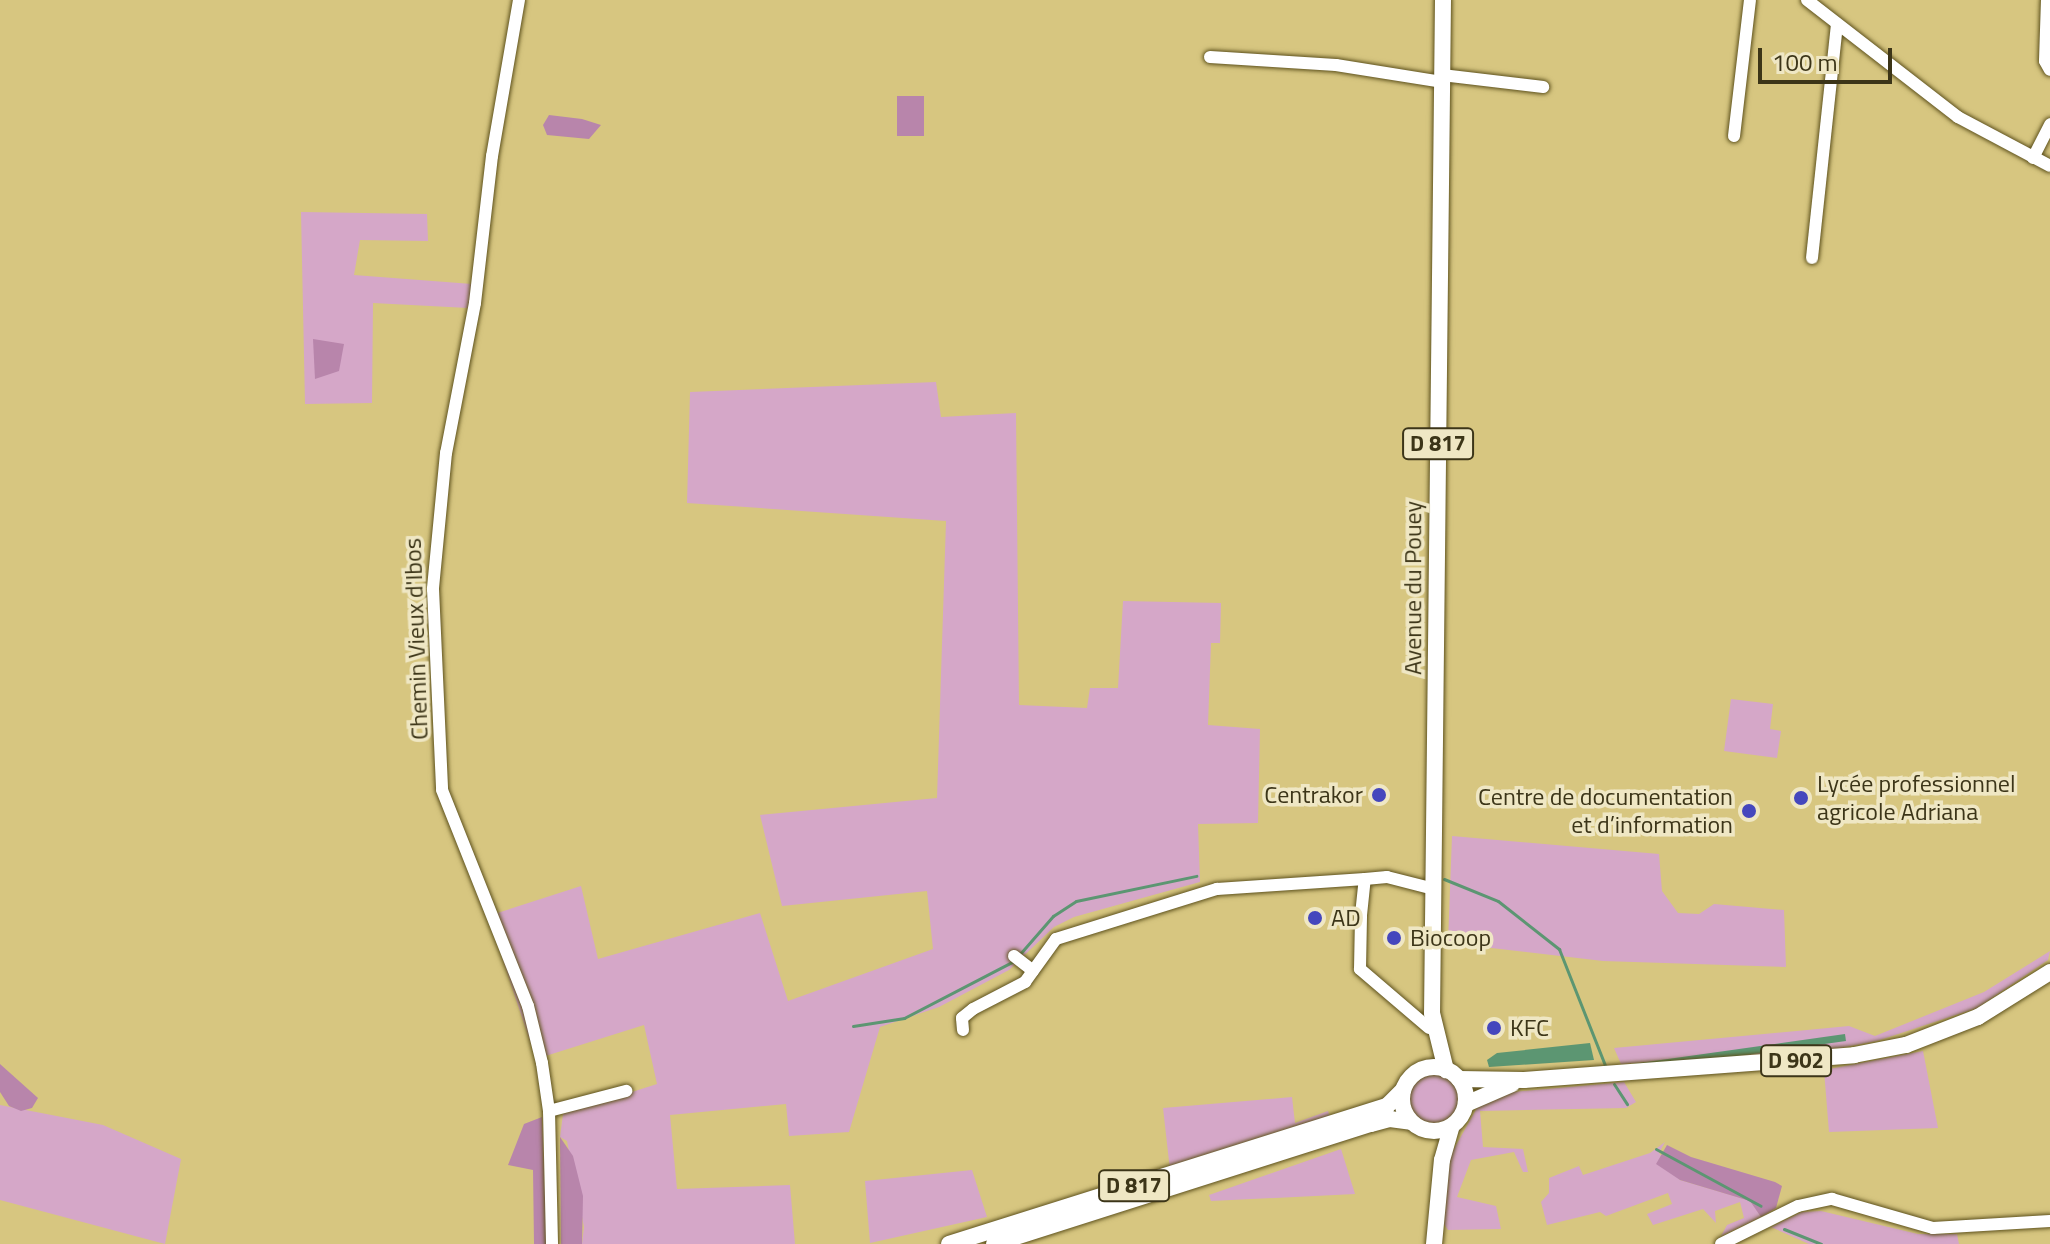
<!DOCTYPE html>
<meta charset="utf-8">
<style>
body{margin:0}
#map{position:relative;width:2050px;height:1244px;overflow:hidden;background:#d7c680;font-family:"Titillium Web",sans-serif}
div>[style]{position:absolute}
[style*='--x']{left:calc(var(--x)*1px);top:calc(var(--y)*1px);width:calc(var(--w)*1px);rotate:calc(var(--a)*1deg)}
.green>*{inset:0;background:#d5a7c8}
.round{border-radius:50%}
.forest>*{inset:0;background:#b885ab;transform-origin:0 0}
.water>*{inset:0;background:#5c9672;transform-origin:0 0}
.stream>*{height:3px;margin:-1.5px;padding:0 1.5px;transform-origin:1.5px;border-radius:1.5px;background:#5c9672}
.roads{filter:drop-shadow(0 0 2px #5e521d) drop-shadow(0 0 2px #5e521d)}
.minor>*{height:12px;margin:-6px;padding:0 6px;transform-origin:6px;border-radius:6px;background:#fff}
.major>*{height:16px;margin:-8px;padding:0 8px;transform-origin:8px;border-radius:8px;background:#fff}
.major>.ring{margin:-8px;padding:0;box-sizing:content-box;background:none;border:16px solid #fff;border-radius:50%}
.dots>*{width:22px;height:22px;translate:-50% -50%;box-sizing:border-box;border:4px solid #efe7c4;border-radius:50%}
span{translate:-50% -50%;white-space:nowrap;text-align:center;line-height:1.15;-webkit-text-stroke:7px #efe7c4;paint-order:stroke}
.shield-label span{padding:2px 6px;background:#efe7c4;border:2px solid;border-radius:6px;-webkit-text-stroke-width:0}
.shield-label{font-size:22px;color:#3c3518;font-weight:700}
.street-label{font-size:24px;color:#3c3518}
.poi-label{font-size:24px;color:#3c3518}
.left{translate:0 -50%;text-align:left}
.right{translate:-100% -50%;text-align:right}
.scale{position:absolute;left:1758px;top:48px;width:134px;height:36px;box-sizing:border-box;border:4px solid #3c3518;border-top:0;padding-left:10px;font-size:24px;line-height:28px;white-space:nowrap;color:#3c3518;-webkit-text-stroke:6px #efe7c4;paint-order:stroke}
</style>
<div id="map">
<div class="green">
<div style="clip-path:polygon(301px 212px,427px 214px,428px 241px,360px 240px,354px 275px,472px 284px,468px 308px,373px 303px,372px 403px,305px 404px)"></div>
<div style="clip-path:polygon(936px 382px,941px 417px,1016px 413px,1019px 705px,1087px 708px,1090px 688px,1118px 688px,1123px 601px,1221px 603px,1220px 643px,1211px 643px,1208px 725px,1260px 729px,1258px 823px,1198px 824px,1200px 882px,1074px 917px,1054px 927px,1009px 970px,939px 1007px,880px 1027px,849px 1132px,789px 1136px,786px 1104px,670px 1115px,677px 1189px,790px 1185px,795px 1244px,582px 1244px,584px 1227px,567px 1141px,560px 1137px,563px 1114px,657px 1084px,644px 1025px,536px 1059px,488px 916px,581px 886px,598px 959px,760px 913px,788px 1001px,933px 949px,927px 891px,782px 906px,760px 815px,937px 798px,946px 521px,687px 503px,690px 392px)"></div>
<div style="clip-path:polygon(1731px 699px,1773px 704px,1770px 729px,1781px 731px,1777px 758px,1724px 751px)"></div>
<div style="clip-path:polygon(1452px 836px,1659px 854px,1662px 891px,1678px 913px,1699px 914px,1714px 904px,1784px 910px,1786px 967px,1603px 961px,1448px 943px)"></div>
<div style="clip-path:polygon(2050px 951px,2048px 960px,1977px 1008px,1877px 1041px,1840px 1048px,1621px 1064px,1614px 1048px,1849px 1026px,1875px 1036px,1984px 992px)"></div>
<div style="clip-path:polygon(1923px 1051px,1938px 1128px,1829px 1132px,1824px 1070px)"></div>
<div class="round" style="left:1409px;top:1073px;width:50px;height:50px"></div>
<div style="clip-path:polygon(1624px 1082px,1636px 1102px,1626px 1108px,1480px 1111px,1483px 1147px,1523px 1149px,1528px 1172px,1523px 1172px,1514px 1152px,1471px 1160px,1457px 1197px,1496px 1206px,1501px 1229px,1448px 1230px,1444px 1224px,1450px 1156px,1478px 1106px,1512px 1092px)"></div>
<div style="clip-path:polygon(1292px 1097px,1295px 1123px,1328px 1111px,1330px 1117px,1170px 1170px,1163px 1108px)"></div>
<div style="clip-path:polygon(0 1105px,103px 1125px,181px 1159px,165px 1244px,0 1200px)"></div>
<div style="clip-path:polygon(1665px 1142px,1659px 1153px,1680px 1180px,1751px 1201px,1761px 1217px,1721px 1236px,1727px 1225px,1744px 1218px,1740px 1202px,1715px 1211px,1716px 1223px,1703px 1209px,1653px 1225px,1647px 1214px,1672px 1204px,1668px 1193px,1606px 1216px,1600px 1212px,1547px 1225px,1541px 1202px,1549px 1193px,1549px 1178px,1579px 1166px,1583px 1175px,1650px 1153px)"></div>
<div style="clip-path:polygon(1341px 1149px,1355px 1194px,1211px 1201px,1209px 1195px)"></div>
<div style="clip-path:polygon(972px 1170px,987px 1217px,870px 1243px,865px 1181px)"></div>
<div style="clip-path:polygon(1821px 1211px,1918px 1234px,1957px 1234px,1959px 1244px,1809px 1244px,1771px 1227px,1802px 1212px)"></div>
</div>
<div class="forest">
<div style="left:924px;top:96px;width:40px;height:27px;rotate:90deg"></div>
<div style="clip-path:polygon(549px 115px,582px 119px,601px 125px,589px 139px,547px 135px,543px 125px)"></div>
<div style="clip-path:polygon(313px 339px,344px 344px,339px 371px,315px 379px)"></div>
<div style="clip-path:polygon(0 1064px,38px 1098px,32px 1108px,21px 1111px,9px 1106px,0 1092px)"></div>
<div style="clip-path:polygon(542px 1117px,547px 1244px,534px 1244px,533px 1170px,508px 1165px,524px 1124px)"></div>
<div style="clip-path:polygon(560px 1137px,573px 1156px,583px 1196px,582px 1244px,561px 1244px)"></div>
<div style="clip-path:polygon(1667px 1145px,1691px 1157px,1775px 1182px,1782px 1186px,1776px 1208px,1761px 1217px,1750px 1201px,1680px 1180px,1656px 1164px)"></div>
</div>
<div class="water">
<div style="left:1845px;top:1034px;width:7px;height:222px;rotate:82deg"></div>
<div style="clip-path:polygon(1590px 1043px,1594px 1060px,1489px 1067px,1487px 1060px,1497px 1053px)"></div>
</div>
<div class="stream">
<div style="--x:1444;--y:879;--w:58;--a:22.2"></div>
<div style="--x:1498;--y:901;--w:78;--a:38.2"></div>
<div style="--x:1559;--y:949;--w:125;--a:68.4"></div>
<div style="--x:1019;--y:955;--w:52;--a:-48.9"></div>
<div style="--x:1053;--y:916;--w:27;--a:-33"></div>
<div style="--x:1076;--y:901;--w:123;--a:-11.8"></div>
<div style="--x:853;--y:1026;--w:52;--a:-8.9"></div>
<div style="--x:904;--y:1018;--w:124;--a:-27.4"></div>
<div style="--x:1614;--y:1084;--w:24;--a:57"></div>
<div style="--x:1656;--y:1149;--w:119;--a:28.5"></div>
<div style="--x:1784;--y:1229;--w:40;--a:22"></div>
</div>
<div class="roads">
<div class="minor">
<div style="--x:519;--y:0;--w:158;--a:99.8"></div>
<div style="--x:492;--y:156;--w:148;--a:96.6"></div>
<div style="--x:475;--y:303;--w:153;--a:100.9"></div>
<div style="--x:446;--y:453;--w:137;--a:95.5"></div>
<div style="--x:433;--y:589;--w:201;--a:87.4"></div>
<div style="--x:442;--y:790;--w:232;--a:68.3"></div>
<div style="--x:528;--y:1006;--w:59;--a:76.2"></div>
<div style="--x:542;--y:1063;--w:49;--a:81.7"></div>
<div style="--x:549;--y:1111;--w:133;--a:88.7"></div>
<div style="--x:1807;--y:0;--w:191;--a:37.8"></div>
<div style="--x:1958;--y:117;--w:104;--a:28"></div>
<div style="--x:2047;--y:0;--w:61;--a:91.9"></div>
<div style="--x:2045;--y:61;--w:10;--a:61"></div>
<div style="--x:1210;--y:57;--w:126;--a:3.6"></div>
<div style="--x:1336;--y:65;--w:107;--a:9.1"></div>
<div style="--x:1442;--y:75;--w:102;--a:6.8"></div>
<div style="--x:1734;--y:136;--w:137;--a:-83.3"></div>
<div style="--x:2033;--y:158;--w:38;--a:-63"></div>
<div style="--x:1812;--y:258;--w:235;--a:-83.9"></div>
<div style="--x:1014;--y:956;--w:24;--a:38"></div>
<div style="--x:1429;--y:1028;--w:91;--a:-139.5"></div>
<div style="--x:1360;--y:969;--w:54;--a:-88.9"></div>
<div style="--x:1361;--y:915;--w:36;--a:-84"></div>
<div style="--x:1365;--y:879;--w:22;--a:-5"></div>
<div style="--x:1387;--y:877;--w:49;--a:14.3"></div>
<div style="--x:963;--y:1030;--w:12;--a:-95"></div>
<div style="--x:962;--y:1018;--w:14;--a:-39"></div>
<div style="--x:973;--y:1009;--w:59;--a:-27.4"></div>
<div style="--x:1025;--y:982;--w:53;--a:-54.2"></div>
<div style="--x:1056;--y:939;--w:169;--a:-17.3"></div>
<div style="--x:1217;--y:889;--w:148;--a:-3.9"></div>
<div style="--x:549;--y:1111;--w:80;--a:-14.6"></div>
<div style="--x:1721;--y:1244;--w:86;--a:-26.3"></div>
<div style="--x:1798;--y:1206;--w:35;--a:-12"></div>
<div style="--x:1832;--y:1199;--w:105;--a:16"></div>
<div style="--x:1933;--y:1228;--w:117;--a:-3.4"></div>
</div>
<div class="major">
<div style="--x:1443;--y:0;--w:1013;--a:90.62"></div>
<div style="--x:1432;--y:1013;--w:59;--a:76.2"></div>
<div class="ring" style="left:1402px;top:1067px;width:48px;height:48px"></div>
<div style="--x:1459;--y:1079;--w:65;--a:0.9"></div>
<div style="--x:1524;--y:1080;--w:331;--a:-4.3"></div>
<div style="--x:1854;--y:1055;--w:53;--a:-10.9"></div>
<div style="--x:1906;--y:1045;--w:77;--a:-21.3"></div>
<div style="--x:1978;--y:1017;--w:85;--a:-32"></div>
<div style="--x:1466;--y:1104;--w:50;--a:-23.5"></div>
<div style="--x:949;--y:1244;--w:459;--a:-17.5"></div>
<div style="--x:1387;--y:1106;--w:23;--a:-45"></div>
<div style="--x:994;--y:1244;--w:396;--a:-17.7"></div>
<div style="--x:1371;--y:1124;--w:20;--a:-15"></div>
<div style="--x:1390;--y:1119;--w:21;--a:8"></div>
<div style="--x:1434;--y:1244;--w:84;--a:-84.6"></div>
<div style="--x:1442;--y:1160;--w:35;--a:-74"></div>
</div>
</div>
<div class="dots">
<div style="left:1379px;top:795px;background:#4547bd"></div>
<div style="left:1801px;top:798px;background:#4547bd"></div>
<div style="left:1749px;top:811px;background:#4547bd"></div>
<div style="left:1315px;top:918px;background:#4547bd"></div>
<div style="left:1394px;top:938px;background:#4547bd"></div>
<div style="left:1494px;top:1028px;background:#4547bd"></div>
</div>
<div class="shield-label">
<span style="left:1438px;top:444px">D 817</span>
<span style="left:1796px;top:1061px">D 902</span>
<span style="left:1134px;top:1186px">D 817</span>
</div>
<div class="street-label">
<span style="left:1413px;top:588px;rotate:-90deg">Avenue du Pouey</span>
<span style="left:416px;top:639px;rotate:-92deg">Chemin Vieux d'Ibos</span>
</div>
<div class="poi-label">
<span class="left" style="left:1817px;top:798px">Lycée professionnel<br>agricole Adriana</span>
<span class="right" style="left:1363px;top:795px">Centrakor</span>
<span class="right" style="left:1733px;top:811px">Centre de documentation<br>et d’information</span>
<span class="left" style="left:1331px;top:918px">AD</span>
<span class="left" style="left:1410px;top:938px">Biocoop</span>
<span class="left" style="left:1510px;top:1028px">KFC</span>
</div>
<div class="scale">100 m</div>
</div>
